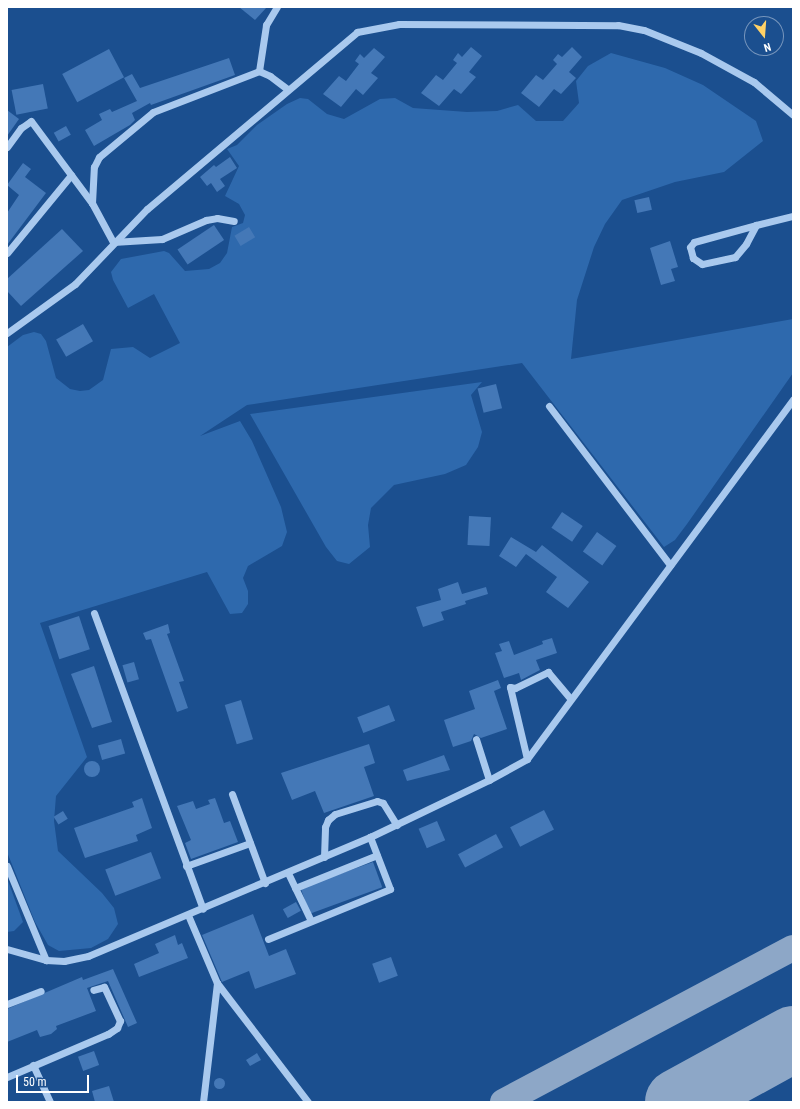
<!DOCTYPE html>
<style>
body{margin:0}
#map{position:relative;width:800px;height:1109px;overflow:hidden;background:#1b4f8f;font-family:"Roboto Condensed",sans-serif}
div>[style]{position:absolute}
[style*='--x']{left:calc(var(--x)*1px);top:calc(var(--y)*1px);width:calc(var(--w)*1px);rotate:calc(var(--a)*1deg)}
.green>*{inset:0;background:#2e69ad}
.taxiway>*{height:26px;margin:-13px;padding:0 13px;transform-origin:13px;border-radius:13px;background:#8da7c7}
.runway>*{height:66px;margin:-33px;padding:0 33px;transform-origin:33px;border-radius:33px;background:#8da7c7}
.building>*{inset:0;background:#4478b7;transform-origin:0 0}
.round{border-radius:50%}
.minor>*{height:7px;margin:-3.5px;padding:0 3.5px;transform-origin:3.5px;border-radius:3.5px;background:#a9c9ee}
span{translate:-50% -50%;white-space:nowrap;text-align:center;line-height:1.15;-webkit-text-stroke:3px #1b4f8f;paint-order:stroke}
.frame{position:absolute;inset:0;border:8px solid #fff;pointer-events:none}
.north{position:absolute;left:744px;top:16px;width:40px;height:40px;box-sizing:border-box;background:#1b4f8f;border:1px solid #7695bc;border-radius:50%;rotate:163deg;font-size:11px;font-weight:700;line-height:16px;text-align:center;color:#fff}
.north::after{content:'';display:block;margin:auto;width:14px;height:18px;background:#ffd166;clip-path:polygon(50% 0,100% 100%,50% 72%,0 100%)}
.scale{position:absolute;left:16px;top:1075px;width:73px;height:18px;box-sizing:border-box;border:2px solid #fff;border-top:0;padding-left:5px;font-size:12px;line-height:14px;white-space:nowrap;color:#fff;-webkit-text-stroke:3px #1b4f8f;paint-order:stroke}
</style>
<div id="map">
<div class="green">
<div style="clip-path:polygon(611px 53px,665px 68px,703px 85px,756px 121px,763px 141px,724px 172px,675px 182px,622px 200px,605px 224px,594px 247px,577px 300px,571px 359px,793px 319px,793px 373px,687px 524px,675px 540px,664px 547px,522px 363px,247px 405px,200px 436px,240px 421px,252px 441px,281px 507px,287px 532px,282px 546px,248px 566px,243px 578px,248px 591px,248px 604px,242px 613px,230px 614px,207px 572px,40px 623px,87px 757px,56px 796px,54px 821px,58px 851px,102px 893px,114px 908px,118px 924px,108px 939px,91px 948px,59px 951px,48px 945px,35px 922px,7px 852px,7px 347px,23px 335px,34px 332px,41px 334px,46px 341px,56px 378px,70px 389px,80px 391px,89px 390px,103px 380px,111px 349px,133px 347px,150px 358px,180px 343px,154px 294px,128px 308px,113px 280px,111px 272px,121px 259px,164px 251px,169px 253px,185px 271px,209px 269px,220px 263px,227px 253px,232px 227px,243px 223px,245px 215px,239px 204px,225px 196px,239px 166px,227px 149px,237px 145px,257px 125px,287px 104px,300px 98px,308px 99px,327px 114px,344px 119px,380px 99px,395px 98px,413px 108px,467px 112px,497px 111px,518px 105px,536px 121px,563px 121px,579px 103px,576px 81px,588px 66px)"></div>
<div style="clip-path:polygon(482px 382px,471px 395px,482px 432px,478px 447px,466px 465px,445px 474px,394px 485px,371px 508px,368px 525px,370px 547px,349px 564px,337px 561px,326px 547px,250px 414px)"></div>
<div style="clip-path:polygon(7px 878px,23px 922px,14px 931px,7px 932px)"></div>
</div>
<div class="taxiway">
<div style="--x:503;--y:1102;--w:328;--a:-28"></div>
</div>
<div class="runway">
<div style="--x:678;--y:1102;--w:131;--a:-28.7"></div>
</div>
<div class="building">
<div style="clip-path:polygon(239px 7px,267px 7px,255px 20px)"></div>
<div style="clip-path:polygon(471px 47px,482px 56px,469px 72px,476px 77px,461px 94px,454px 89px,439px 106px,421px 93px,436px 75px,443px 80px,457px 63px,453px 60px,458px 53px,462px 57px)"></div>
<div style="clip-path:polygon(572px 47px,582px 57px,569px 72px,576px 78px,561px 94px,554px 89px,539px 107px,521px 93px,536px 75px,543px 80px,557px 64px,553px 60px,558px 54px,562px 57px)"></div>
<div style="clip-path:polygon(374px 48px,385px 57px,371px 73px,378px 78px,363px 95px,356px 89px,341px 107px,323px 94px,339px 76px,346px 81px,359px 64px,355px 61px,360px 54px,364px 58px)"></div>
<div style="left:109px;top:49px;width:32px;height:53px;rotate:62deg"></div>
<div style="clip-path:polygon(229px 58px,235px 75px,151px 105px,150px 103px,132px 113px,135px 120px,130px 125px,94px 146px,85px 130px,102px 120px,99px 114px,110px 109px,112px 112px,137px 101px,124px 78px,132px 74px,140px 88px)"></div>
<div style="left:43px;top:84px;width:25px;height:32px;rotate:79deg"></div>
<div style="clip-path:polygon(7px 110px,19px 119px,7px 136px)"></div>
<div style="left:66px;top:126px;width:10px;height:14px;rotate:61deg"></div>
<div style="clip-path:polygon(230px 157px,237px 168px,220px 179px,225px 186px,217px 192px,211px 183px,207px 186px,200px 177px,214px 165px,216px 167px)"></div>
<div style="clip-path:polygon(23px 163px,31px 169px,25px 177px,46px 193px,7px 245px,7px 213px,19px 195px,7px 185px)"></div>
<div style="left:649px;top:197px;width:13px;height:15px;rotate:77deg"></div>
<div style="left:214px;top:225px;width:18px;height:44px;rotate:56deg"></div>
<div style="left:249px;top:227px;width:12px;height:17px;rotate:59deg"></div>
<div style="clip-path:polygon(62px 229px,83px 251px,21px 306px,7px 291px,7px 279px)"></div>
<div style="clip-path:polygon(670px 241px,678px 267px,671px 269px,675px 281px,661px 285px,650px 248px)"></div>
<div style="left:83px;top:324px;width:20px;height:31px;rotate:60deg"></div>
<div style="left:496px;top:384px;width:25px;height:19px;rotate:76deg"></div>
<div style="left:562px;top:512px;width:25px;height:19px;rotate:34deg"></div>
<div style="left:469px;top:516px;width:22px;height:29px;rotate:3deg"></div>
<div style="left:597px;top:532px;width:24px;height:24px;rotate:36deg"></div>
<div style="clip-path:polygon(511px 537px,536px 552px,542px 545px,589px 582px,568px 608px,546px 592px,557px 577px,526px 554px,516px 567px,499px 556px)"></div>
<div style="clip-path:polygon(458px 582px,462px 594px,486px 587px,488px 594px,465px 601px,466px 604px,441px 612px,444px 620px,423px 627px,416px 607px,441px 600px,438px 589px)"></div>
<div style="left:79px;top:616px;width:35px;height:32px;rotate:72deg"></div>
<div style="clip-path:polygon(168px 624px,170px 633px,167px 634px,184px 681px,179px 682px,188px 708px,177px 712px,151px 639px,146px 640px,143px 633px)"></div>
<div style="clip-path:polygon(552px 638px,557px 653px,536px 660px,540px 670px,521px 680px,519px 673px,504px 678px,495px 653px,502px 651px,499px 644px,509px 641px,514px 655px,543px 644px,542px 641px)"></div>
<div style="left:134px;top:662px;width:18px;height:12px;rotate:74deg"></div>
<div style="clip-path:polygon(94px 666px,112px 722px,92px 728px,71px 674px)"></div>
<div style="clip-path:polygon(498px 680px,501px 688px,494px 691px,507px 729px,481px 738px,474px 734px,471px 741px,453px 747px,444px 720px,475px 709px,469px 691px)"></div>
<div style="left:241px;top:700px;width:41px;height:17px;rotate:73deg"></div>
<div style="left:389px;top:705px;width:17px;height:34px;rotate:69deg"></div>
<div style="left:121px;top:739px;width:15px;height:24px;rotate:74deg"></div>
<div style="clip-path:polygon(369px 744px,375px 763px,364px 767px,374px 796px,324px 813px,315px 791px,292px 800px,281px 773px)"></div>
<div style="clip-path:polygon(444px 755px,450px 770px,407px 781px,403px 770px)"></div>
<div class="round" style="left:84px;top:761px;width:16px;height:16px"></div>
<div style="clip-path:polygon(142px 798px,152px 828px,136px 835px,138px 841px,85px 858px,74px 828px,134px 807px,132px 802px)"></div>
<div style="clip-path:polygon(215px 798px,224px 823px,230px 821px,238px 842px,191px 859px,185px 843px,191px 840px,177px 806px,193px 801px,196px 809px,210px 804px,208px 800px)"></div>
<div style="left:544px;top:810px;width:22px;height:38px;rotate:63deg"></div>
<div style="left:63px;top:811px;width:9px;height:11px;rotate:58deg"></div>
<div style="left:437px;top:821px;width:21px;height:20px;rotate:67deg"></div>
<div style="left:496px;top:834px;width:15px;height:43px;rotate:62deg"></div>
<div style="left:151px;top:852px;width:28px;height:49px;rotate:69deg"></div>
<div style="left:373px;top:862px;width:27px;height:77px;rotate:70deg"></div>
<div style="left:296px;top:902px;width:10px;height:15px;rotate:61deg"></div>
<div style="clip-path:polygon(253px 914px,269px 956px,286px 949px,296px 974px,255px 989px,249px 971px,222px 982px,202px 935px)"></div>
<div style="clip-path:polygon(175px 935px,178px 945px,182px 943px,188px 958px,139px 977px,134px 964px,159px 953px,155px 944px)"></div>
<div style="left:391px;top:957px;width:20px;height:20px;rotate:70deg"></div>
<div style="clip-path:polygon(113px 969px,137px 1023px,128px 1027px,108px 981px,87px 988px,96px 1011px,56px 1026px,57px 1029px,51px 1034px,40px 1037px,37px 1030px,7px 1042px,7px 1009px,82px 977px,83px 980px)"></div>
<div style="left:94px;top:1051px;width:15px;height:17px;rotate:70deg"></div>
<div style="clip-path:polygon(257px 1053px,261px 1060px,250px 1066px,246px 1060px)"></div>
<div class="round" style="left:213.5px;top:1077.5px;width:11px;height:11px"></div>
<div style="clip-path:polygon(109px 1086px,114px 1102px,95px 1102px,92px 1091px)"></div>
</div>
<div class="minor">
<div style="--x:259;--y:71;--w:47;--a:-81.3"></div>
<div style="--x:266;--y:25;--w:21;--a:-59"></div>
<div style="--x:7;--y:147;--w:24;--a:-54"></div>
<div style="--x:21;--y:128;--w:12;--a:-35"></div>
<div style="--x:31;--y:121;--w:102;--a:53.4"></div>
<div style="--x:92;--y:203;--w:44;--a:61.7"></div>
<div style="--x:113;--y:242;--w:49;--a:-3.5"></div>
<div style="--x:162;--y:239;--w:48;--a:-23.4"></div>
<div style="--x:206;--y:220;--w:11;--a:-10"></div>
<div style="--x:217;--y:218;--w:17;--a:10"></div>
<div style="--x:92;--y:203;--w:36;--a:-87"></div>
<div style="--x:94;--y:167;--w:11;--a:-63"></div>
<div style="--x:99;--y:157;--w:70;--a:-39.8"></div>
<div style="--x:153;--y:112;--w:114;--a:-21.1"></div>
<div style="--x:259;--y:71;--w:12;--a:24"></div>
<div style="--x:270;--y:76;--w:21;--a:37"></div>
<div style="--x:756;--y:225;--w:21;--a:118"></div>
<div style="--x:746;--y:244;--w:17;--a:130"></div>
<div style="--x:735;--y:257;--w:34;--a:168"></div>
<div style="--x:702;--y:264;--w:11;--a:-146"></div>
<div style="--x:693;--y:258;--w:11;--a:-105"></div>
<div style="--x:690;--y:247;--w:6;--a:-51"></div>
<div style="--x:694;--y:242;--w:64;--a:-15.3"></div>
<div style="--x:756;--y:225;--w:38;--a:-14"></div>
<div style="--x:7;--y:253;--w:101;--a:-50.6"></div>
<div style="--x:7;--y:333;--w:84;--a:-35.8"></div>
<div style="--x:75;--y:284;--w:104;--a:-46.2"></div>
<div style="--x:147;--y:209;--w:275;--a:-40.1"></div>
<div style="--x:357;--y:32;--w:43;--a:-10.8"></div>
<div style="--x:399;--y:24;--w:219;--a:0.3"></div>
<div style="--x:618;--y:25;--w:26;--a:11"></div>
<div style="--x:644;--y:30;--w:61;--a:22"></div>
<div style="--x:701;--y:53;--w:60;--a:28.7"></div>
<div style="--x:754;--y:82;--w:51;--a:40.2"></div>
<div style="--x:549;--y:406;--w:200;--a:52.7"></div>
<div style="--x:94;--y:613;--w:315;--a:69.8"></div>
<div style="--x:476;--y:739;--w:43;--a:72.4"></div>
<div style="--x:527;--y:759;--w:74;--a:-103.3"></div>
<div style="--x:510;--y:687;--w:5;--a:11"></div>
<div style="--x:515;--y:688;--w:37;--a:-26"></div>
<div style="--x:548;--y:672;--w:34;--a:50"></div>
<div style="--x:232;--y:794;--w:95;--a:69.7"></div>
<div style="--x:324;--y:857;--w:30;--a:-88"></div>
<div style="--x:325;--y:827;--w:8;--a:-67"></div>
<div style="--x:328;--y:820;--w:9;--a:-41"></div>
<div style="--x:335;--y:814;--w:44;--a:-17.2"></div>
<div style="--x:377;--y:801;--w:6;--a:18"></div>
<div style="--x:383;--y:803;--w:26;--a:58"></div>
<div style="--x:7;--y:866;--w:102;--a:67.5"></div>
<div style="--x:186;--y:866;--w:68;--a:-19.8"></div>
<div style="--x:288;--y:873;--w:53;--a:64.4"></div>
<div style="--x:295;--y:888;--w:88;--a:-21.9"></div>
<div style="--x:188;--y:915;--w:74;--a:66.9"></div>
<div style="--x:217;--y:983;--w:120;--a:96.7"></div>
<div style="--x:268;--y:939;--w:132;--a:-22.3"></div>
<div style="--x:390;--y:889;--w:56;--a:-111"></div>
<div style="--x:7;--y:949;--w:41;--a:15.8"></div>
<div style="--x:46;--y:960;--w:18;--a:3"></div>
<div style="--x:64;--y:961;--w:25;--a:-12"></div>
<div style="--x:88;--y:956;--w:306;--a:-22.9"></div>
<div style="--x:370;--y:837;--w:132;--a:-25.6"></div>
<div style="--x:489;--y:780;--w:43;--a:-28.9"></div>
<div style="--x:527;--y:759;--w:448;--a:-53.5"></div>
<div style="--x:217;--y:983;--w:150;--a:52.6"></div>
<div style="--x:7;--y:1004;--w:36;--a:-21"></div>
<div style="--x:33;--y:1065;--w:41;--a:65.3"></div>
<div style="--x:7;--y:1077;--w:110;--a:-23.1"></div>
<div style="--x:108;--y:1034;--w:11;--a:-34"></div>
<div style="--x:117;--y:1028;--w:8;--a:-67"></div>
<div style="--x:120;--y:1021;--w:38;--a:-115"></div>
<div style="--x:104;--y:987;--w:11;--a:165"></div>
</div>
<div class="frame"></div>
<div class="north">N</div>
<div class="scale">50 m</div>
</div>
